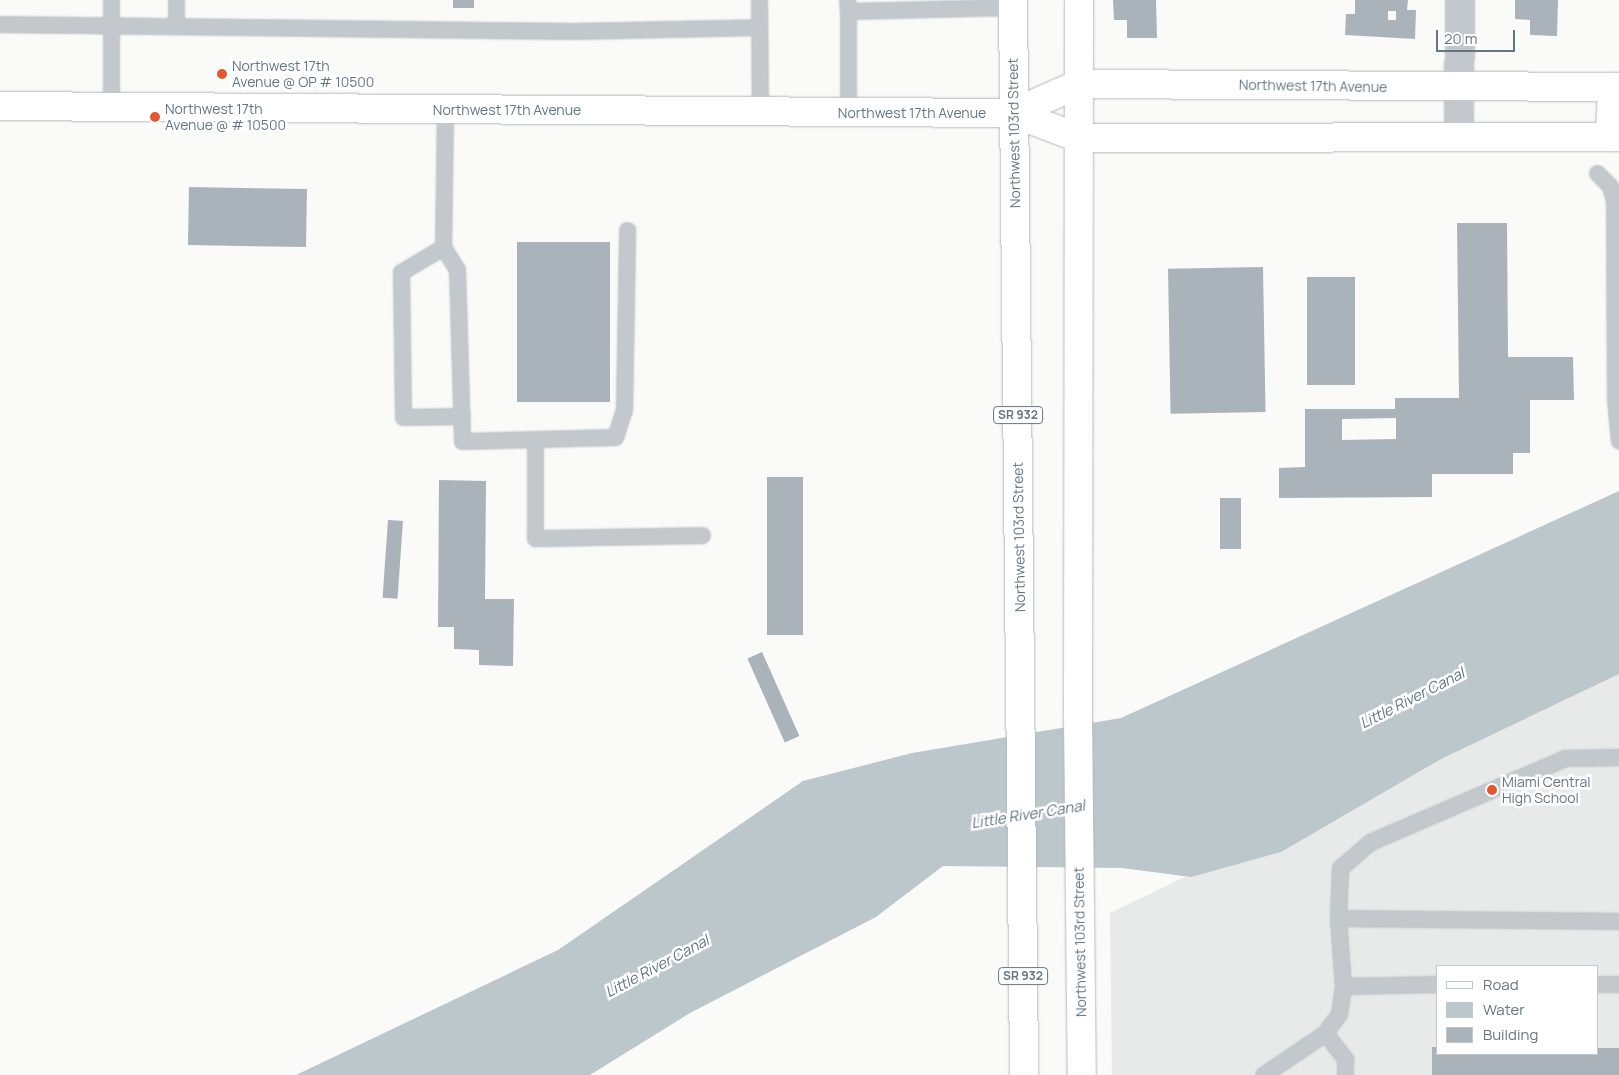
<!DOCTYPE html>
<style>
body{margin:0}
#map{position:relative;width:1619px;height:1075px;overflow:hidden;background:#fafaf8;font-family:Manrope,sans-serif}
div>[style]{position:absolute}
[style*='--x']{left:calc(var(--x)*1px);top:calc(var(--y)*1px);width:calc(var(--w)*1px);rotate:calc(var(--a)*1deg)}
.built>*{inset:0;background:#e8e9e9}
.water>*{inset:0;background:#bbc7cb}
.building>*{inset:0;background:#aab3b9;transform-origin:0 0}
.roads{filter:drop-shadow(0 0 1px #b3babf) drop-shadow(0 0 1px #b3babf)}
.lane>*{height:15px;margin:-7.5px;padding:0 7.5px;transform-origin:7.5px;border-radius:7.5px;background:#c3c8cc}
.street>*{height:28px;margin:-14px;padding:0 14px;transform-origin:14px;border-radius:14px;background:#c3c8cc}
.secondary>*{height:28px;margin:-14px;padding:0 14px;transform-origin:14px;border-radius:14px;background:#fff}
.primary>*{height:28px;margin:-14px;padding:0 14px;transform-origin:14px;border-radius:14px;background:#fff}
.dots>*{width:14px;height:14px;translate:-50% -50%;box-sizing:border-box;border:2px solid #fff;border-radius:50%}
span{translate:-50% -50%;white-space:nowrap;text-align:center;line-height:1.15;-webkit-text-stroke:5px #fff;paint-order:stroke}
.shield-label span{padding:1px 4px;background:#fff;border:1px solid;border-radius:4px;-webkit-text-stroke-width:0}
.shield-label{font-size:12px;color:#657683;font-weight:700}
.poi-label{font-size:14px;color:#657683}
.left{translate:0 -50%;text-align:left}
.street-label{font-size:14px;color:#657683}
.water-label{font-size:15px;color:#60757c;font-style:italic}
.legend{position:absolute;left:1436px;top:965px;width:162px;height:90px;box-sizing:border-box;background:#fff;border:1px solid #c1c8cd;margin:0;padding:6px 9px;list-style:none;font-size:15px;color:#657683}
.legend li{display:flex;align-items:center;gap:10px;height:25px}
.legend b{width:25px;border:1px solid #c1c8cd}
.scale{position:absolute;left:1436px;top:30px;width:79px;height:22px;box-sizing:border-box;border:2px solid #657683;border-top:0;padding-left:6px;font-size:15px;line-height:18px;white-space:nowrap;color:#657683;-webkit-text-stroke:4px #fff;paint-order:stroke}
</style>
<div id="map">
<div class="built">
<div style="clip-path:polygon(evenodd,1619px 668px,1619px 1075px,1112px 1075px,1110px 913px,1619px 668px,1438px 966px,1598px 966px,1598px 1054px,1438px 1054px,1438px 966px)"></div>
</div>
<div class="water">
<div style="clip-path:polygon(1619px 491px,1619px 674px,1441px 759px,1281px 852px,1191px 877px,1122px 868px,943px 866px,876px 917px,690px 1013px,590px 1075px,296px 1075px,558px 950px,803px 781px,912px 753px,1121px 718px)"></div>
</div>
<div class="building">
<div style="left:453px;top:0;width:21px;height:8px"></div>
<div style="clip-path:polygon(1113px 0,1156px 0,1157px 38px,1127px 38px,1127px 20px,1114px 20px)"></div>
<div style="clip-path:polygon(evenodd,1355px 0,1408px 0,1407px 10px,1416px 10px,1415px 39px,1345px 35px,1346px 14px,1355px 14px,1355px 0,1388px 11px,1396px 11px,1396px 20px,1388px 20px,1388px 11px)"></div>
<div style="clip-path:polygon(1515px 0,1558px 0,1557px 36px,1530px 35px,1530px 20px,1515px 19px)"></div>
<div style="left:189px;top:187px;width:118px;height:58px;rotate:1deg"></div>
<div style="clip-path:polygon(evenodd,1457px 223px,1507px 223px,1508px 357px,1573px 357px,1574px 400px,1530px 400px,1530px 453px,1513px 453px,1513px 474px,1432px 474px,1432px 497px,1279px 498px,1279px 468px,1305px 467px,1305px 409px,1395px 409px,1395px 398px,1459px 398px,1457px 223px,1396px 418px,1396px 439px,1342px 440px,1342px 419px,1396px 418px)"></div>
<div style="left:517px;top:242px;width:93px;height:160px"></div>
<div style="left:1263px;top:267px;width:145px;height:95px;rotate:89deg"></div>
<div style="left:1307px;top:277px;width:48px;height:108px"></div>
<div style="left:767px;top:477px;width:36px;height:158px"></div>
<div style="clip-path:polygon(439px 480px,486px 481px,485px 599px,514px 599px,513px 666px,479px 665px,479px 650px,454px 649px,454px 627px,438px 627px)"></div>
<div style="left:1220px;top:498px;width:21px;height:51px"></div>
<div style="left:388px;top:520px;width:15px;height:78px;rotate:4deg"></div>
<div style="left:762px;top:652px;width:92px;height:16px;rotate:66deg"></div>
<div style="clip-path:polygon(1432px 1047px,1438px 1047px,1438px 1054px,1598px 1054px,1598px 1048px,1619px 1048px,1619px 1075px,1432px 1075px)"></div>
</div>
<div class="roads">
<div class="lane">
<div style="--x:111;--y:0;--w:106;--a:90"></div>
<div style="--x:759;--y:0;--w:112;--a:89.5"></div>
<div style="--x:847;--y:0;--w:11;--a:85"></div>
<div style="--x:848;--y:11;--w:165;--a:-1.4"></div>
<div style="--x:848;--y:11;--w:101;--a:90"></div>
<div style="--x:0;--y:24;--w:574;--a:0.7"></div>
<div style="--x:574;--y:31;--w:185;--a:-1.2"></div>
<div style="--x:176;--y:26;--w:26;--a:-90"></div>
<div style="--x:445;--y:109;--w:138;--a:90.8"></div>
<div style="--x:443;--y:247;--w:26;--a:58"></div>
<div style="--x:457;--y:269;--w:172;--a:88.3"></div>
<div style="--x:462;--y:441;--w:153;--a:-1.5"></div>
<div style="--x:615;--y:437;--w:28;--a:-72"></div>
<div style="--x:624;--y:410;--w:180;--a:-89"></div>
<div style="--x:1597;--y:173;--w:18;--a:45"></div>
<div style="--x:1610;--y:186;--w:16;--a:75"></div>
<div style="--x:1614;--y:201;--w:198;--a:89.7"></div>
<div style="--x:1615;--y:399;--w:42;--a:84.6"></div>
<div style="--x:443;--y:247;--w:49;--a:149.2"></div>
<div style="--x:401;--y:272;--w:145;--a:89.2"></div>
<div style="--x:403;--y:417;--w:59;--a:-1"></div>
<div style="--x:535;--y:439;--w:99;--a:90"></div>
<div style="--x:535;--y:538;--w:167;--a:-1"></div>
<div style="--x:1338;--y:918;--w:281;--a:0.6"></div>
<div style="--x:1598;--y:984;--w:21;--a:0"></div>
<div style="--x:1343;--y:986;--w:95;--a:-1.2"></div>
<div style="--x:1325;--y:1033;--w:24;--a:-54"></div>
<div style="--x:1339;--y:1014;--w:28;--a:-82"></div>
<div style="--x:1343;--y:986;--w:68;--a:-94.2"></div>
<div style="--x:1338;--y:918;--w:50;--a:-87.7"></div>
<div style="--x:1340;--y:868;--w:40;--a:-41"></div>
<div style="--x:1370;--y:842;--w:212;--a:-23.3"></div>
<div style="--x:1565;--y:758;--w:54;--a:-1.1"></div>
<div style="--x:1263;--y:1075;--w:75;--a:-34.1"></div>
<div style="--x:1325;--y:1033;--w:33;--a:52"></div>
<div style="--x:1345;--y:1059;--w:16;--a:90"></div>
</div>
<div class="street">
<div style="--x:1459;--y:136;--w:136;--a:-89.6"></div>
</div>
<div class="secondary">
<div style="--x:0;--y:106;--w:1013;--a:0.4"></div>
<div style="--x:1013;--y:113;--w:71;--a:20.7"></div>
<div style="--x:1079;--y:138;--w:540;--a:-0.11"></div>
<div style="--x:1013;--y:113;--w:72;--a:-23.7"></div>
<div style="--x:1079;--y:84;--w:540;--a:0.32"></div>
<div style="--x:1610;--y:137;--w:50;--a:-87.7"></div>
</div>
<div class="primary">
<div style="--x:1013;--y:0;--w:1075;--a:89.41"></div>
<div style="--x:1079;--y:0;--w:716;--a:90.08"></div>
<div style="--x:1078;--y:716;--w:359;--a:89.4"></div>
</div>
</div>
<div class="dots">
<div style="left:222px;top:74px;background:#e4572e"></div>
<div style="left:155px;top:117px;background:#e4572e"></div>
<div style="left:1492px;top:790px;background:#e4572e"></div>
</div>
<div class="shield-label">
<span style="left:1018px;top:415px">SR 932</span>
<span style="left:1023px;top:976px">SR 932</span>
</div>
<div class="poi-label">
<span class="left" style="left:232px;top:74px">Northwest 17th<br>Avenue @ OP # 10500</span>
<span class="left" style="left:165px;top:117px">Northwest 17th<br>Avenue @ # 10500</span>
<span class="left" style="left:1502px;top:790px">Miami Central<br>High School</span>
</div>
<div class="street-label">
<span style="left:1313px;top:86px;rotate:1deg">Northwest 17th Avenue</span>
<span style="left:507px;top:110px">Northwest 17th Avenue</span>
<span style="left:912px;top:113px">Northwest 17th Avenue</span>
<span style="left:1014px;top:133px;rotate:-91deg">Northwest 103rd Street</span>
<span style="left:1019px;top:537px;rotate:-91deg">Northwest 103rd Street</span>
<span style="left:1080px;top:942px;rotate:-91deg">Northwest 103rd Street</span>
</div>
<div class="water-label">
<span style="left:1412px;top:698px;rotate:-27deg">Little River Canal</span>
<span style="left:1028px;top:814px;rotate:-9deg">Little River Canal</span>
<span style="left:657px;top:966px;rotate:-28deg">Little River Canal</span>
</div>
<ul class="legend">
<li><b style="height:6px;background:#fff"></b>Road</li>
<li><b style="height:14px;background:#bbc7cb"></b>Water</li>
<li><b style="height:14px;background:#aab3b9"></b>Building</li>
</ul>
<div class="scale">20 m</div>
</div>
